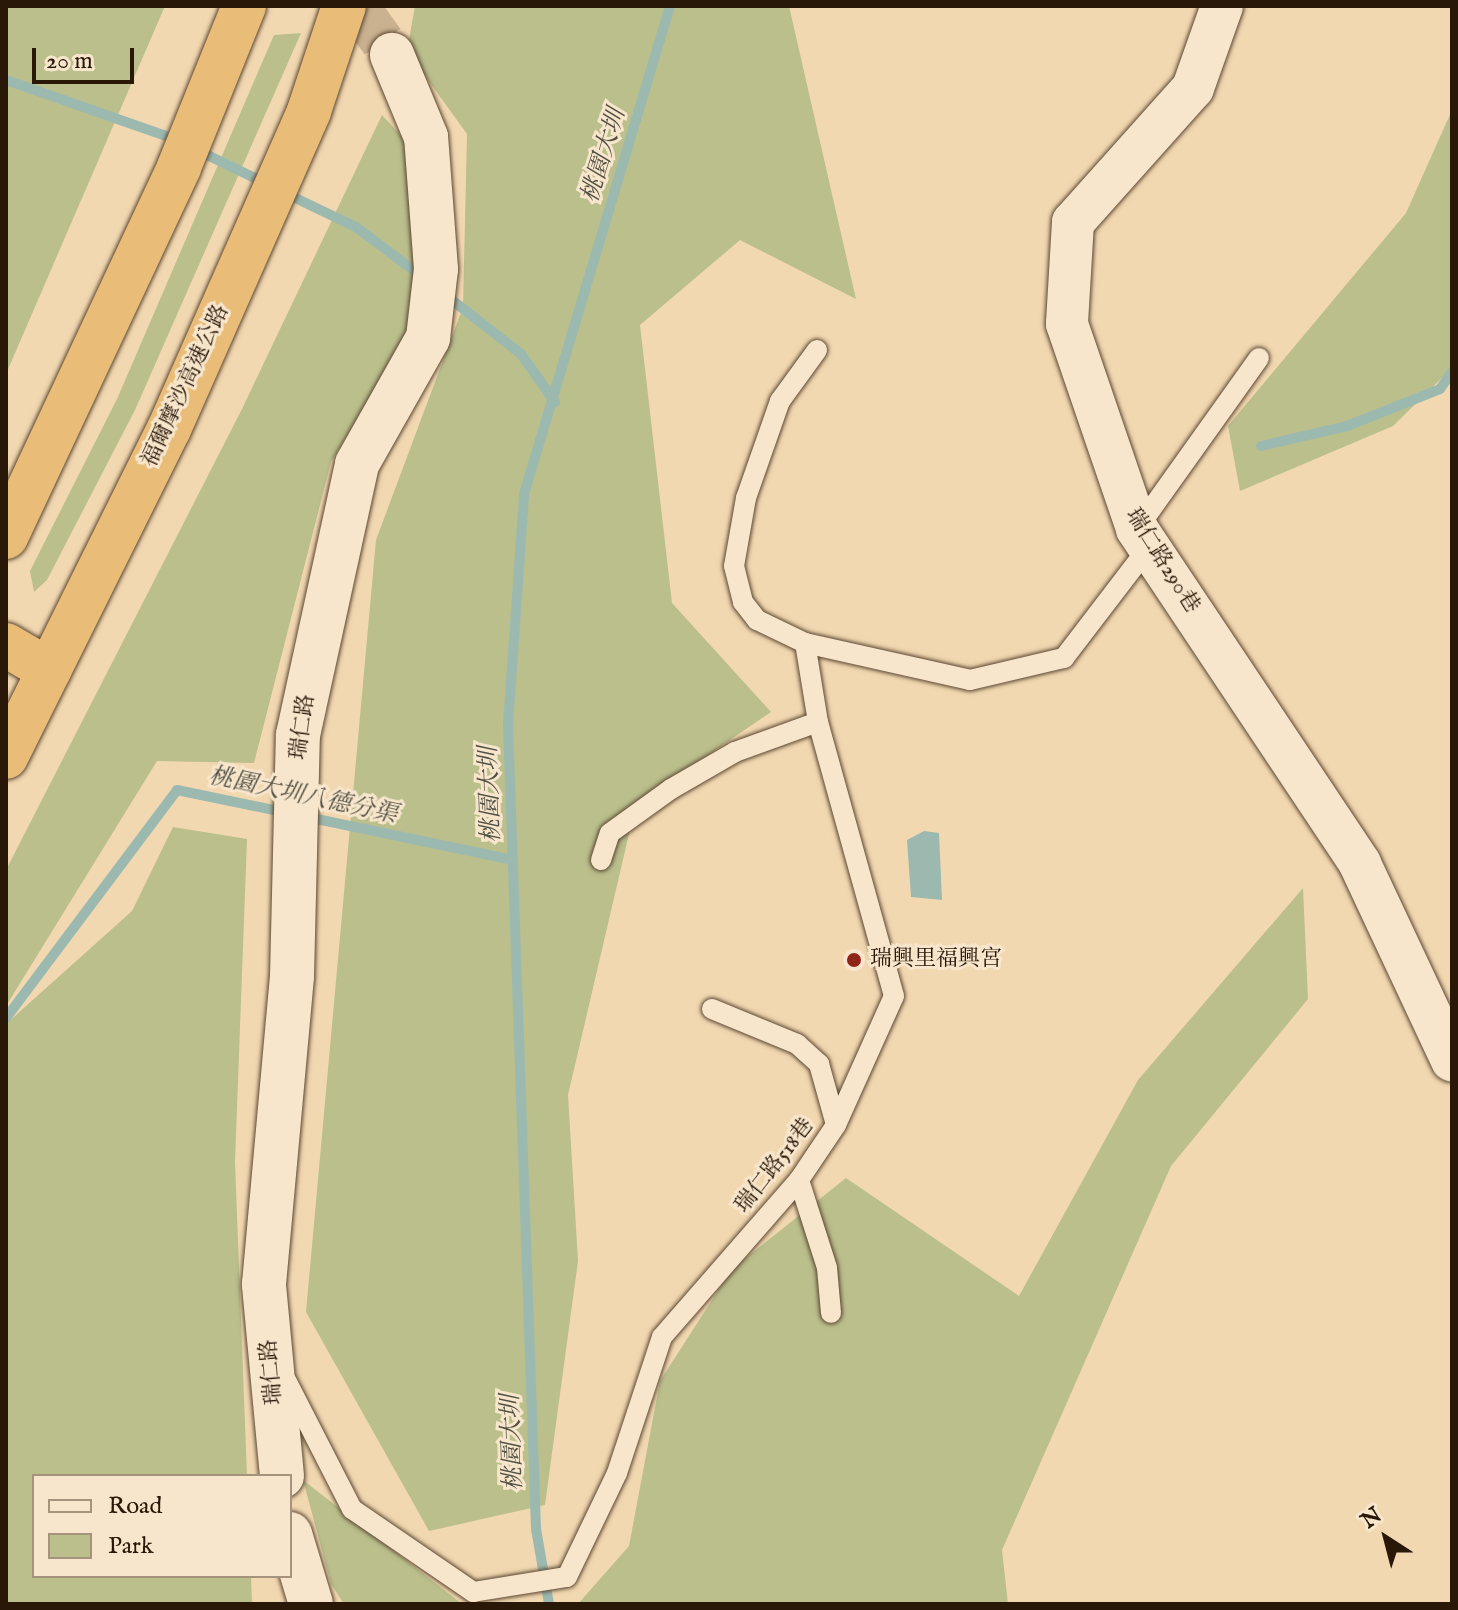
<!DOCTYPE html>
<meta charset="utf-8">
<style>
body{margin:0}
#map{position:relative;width:1458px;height:1610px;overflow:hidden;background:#f2d8b1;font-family:"IM FELL English","Noto Serif TC",serif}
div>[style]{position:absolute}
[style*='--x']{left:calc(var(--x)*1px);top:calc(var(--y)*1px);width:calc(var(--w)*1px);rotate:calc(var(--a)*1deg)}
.green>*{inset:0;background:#babf8c}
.water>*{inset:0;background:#9cb9b0}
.stream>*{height:10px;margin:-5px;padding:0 5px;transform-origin:5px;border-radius:5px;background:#9cb9b0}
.secondary-tunnel>*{height:44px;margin-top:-22px;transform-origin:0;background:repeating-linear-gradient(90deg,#cab18f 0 44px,transparent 0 66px)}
.roads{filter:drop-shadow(0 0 2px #5b4732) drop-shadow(0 0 2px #5b4732)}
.lane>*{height:20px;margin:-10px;padding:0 10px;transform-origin:10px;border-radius:10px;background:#f7e6cc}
.street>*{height:42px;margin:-21px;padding:0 21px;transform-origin:21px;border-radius:21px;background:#f7e6cc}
.secondary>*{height:44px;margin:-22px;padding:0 22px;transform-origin:22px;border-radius:22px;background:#f7e6cc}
.highway>*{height:44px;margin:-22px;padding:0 22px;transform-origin:22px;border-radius:22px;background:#e9bc78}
.dots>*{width:22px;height:22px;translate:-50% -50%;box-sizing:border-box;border:4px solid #f7e6cc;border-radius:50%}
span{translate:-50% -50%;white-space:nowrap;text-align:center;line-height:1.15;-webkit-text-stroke:6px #f7e6cc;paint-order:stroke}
.street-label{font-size:22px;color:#291708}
.poi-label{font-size:22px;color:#291708}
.left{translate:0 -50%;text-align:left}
.water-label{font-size:24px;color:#515043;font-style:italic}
.frame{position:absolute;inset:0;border:8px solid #291708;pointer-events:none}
.legend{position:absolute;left:32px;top:1474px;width:260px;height:104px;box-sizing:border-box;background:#f7e6cc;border:2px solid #a5937e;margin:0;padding:10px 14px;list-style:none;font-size:24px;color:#291708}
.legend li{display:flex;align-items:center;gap:16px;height:40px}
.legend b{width:40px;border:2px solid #a5937e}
.north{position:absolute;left:1346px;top:1498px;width:80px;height:80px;-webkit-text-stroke:6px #f7e6cc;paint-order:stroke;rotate:324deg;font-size:22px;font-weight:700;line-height:32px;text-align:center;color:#291708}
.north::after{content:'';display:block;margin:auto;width:28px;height:36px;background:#291708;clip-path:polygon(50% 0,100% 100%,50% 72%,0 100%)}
.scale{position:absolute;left:32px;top:48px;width:102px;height:36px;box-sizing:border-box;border:4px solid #291708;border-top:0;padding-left:10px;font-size:24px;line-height:28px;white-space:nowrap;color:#291708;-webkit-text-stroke:6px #f7e6cc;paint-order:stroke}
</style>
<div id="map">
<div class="green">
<div style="clip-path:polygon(6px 6px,165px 6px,6px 374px)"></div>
<div style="clip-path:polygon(415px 6px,789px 6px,856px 299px,740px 240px,640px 325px,672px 603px,771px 712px,636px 804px,568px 1095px,578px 1261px,545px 1505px,429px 1531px,306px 1312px,376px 540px,463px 307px,467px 134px,407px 51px)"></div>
<div style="clip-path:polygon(301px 33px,135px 410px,47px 580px,34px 592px,30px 571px,117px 399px,274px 35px)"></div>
<div style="clip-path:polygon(1452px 110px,1452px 368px,1393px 426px,1240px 491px,1228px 426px,1406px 213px)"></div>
<div style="clip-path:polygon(382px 115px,413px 148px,419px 316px,331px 462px,254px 763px,157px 761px,6px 1006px,6px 870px,242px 409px)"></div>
<div style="clip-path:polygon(173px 827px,247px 839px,235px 1162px,247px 1476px,34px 1476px,34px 1576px,251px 1576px,252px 1604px,6px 1604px,6px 1024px,132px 911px)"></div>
<div style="clip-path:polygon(1303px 888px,1308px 999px,1171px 1166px,1002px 1550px,1008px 1604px,578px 1604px,629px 1546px,660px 1381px,732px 1269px,846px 1178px,1019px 1296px,1138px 1080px)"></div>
<div style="clip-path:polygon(303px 1480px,462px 1604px,344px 1604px,331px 1584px)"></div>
</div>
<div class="water">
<div style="clip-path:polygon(924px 831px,939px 833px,942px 900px,911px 897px,907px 840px)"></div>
</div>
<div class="stream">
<div style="--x:6;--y:80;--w:181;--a:19.3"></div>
<div style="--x:195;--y:149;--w:80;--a:25.9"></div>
<div style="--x:285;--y:193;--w:79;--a:25.6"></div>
<div style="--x:356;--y:227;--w:85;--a:36.9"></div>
<div style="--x:443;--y:293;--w:99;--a:38"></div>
<div style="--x:521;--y:354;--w:59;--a:54.7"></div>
<div style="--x:1261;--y:446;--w:88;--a:-13.1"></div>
<div style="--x:1347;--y:426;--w:100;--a:-21.7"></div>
<div style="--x:1440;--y:389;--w:21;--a:-55"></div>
<div style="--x:307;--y:817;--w:209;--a:11.8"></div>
<div style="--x:6;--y:1018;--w:285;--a:-53.1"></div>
<div style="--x:177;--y:790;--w:113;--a:11.7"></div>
<div style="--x:549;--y:1604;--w:76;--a:-99.8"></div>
<div style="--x:536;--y:1529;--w:804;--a:-91.99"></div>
<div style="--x:508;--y:725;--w:232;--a:-86"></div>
<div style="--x:524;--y:494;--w:509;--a:-73.34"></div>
</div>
<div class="secondary-tunnel">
<div style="--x:357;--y:6;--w:60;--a:54.5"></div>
</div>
<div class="roads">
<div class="lane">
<div style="--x:1137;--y:529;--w:210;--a:-54.5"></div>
<div style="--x:805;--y:643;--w:53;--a:-154.4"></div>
<div style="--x:757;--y:620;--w:23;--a:-128"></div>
<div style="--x:743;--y:602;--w:37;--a:-104"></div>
<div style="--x:734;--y:566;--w:69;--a:-80"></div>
<div style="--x:746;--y:498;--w:103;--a:-70.7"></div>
<div style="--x:780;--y:401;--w:63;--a:-54"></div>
<div style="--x:601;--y:860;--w:28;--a:-72"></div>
<div style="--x:610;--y:833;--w:75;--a:-35.8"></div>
<div style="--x:671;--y:789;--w:74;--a:-30"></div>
<div style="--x:735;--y:752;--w:88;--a:-19.9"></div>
<div style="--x:712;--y:1009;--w:92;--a:22.4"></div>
<div style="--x:797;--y:1044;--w:30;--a:42"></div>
<div style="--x:819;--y:1064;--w:63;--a:74.4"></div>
<div style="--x:799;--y:1180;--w:92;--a:72.3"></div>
<div style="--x:827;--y:1268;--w:45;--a:84.9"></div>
<div style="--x:286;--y:1380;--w:145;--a:62.9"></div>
<div style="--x:352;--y:1509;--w:147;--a:34.4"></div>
<div style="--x:473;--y:1592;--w:95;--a:-9.1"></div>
<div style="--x:567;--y:1577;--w:115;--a:-64.3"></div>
<div style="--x:617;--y:1473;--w:143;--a:-71.7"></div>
<div style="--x:662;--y:1337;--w:208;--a:-48.9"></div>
<div style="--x:799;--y:1180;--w:66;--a:-56.1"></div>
<div style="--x:836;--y:1125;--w:141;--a:-65.8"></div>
<div style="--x:894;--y:996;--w:284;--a:-105.5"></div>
<div style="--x:818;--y:722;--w:80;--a:-99.3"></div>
<div style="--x:805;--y:643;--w:169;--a:12.6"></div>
<div style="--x:970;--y:680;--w:97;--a:-13.2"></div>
<div style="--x:1064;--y:658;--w:140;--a:-52.6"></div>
</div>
<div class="street">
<div style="--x:1222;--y:6;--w:87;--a:109.5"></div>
<div style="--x:1193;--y:88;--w:180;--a:131.8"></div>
<div style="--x:1073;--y:222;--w:102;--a:93.4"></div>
<div style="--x:1067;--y:324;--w:217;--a:71.1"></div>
<div style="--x:1137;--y:529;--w:402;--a:56.3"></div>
<div style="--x:1360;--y:864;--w:217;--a:64.9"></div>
</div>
<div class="secondary">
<div style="--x:282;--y:1476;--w:193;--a:-95.4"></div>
<div style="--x:264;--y:1284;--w:309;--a:-84.8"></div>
<div style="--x:292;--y:976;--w:241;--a:-88.6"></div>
<div style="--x:298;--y:735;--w:277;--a:-77.7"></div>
<div style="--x:357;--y:464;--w:145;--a:-60.6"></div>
<div style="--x:428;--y:338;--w:69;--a:-83.4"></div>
<div style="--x:436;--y:269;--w:132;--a:-94.3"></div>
<div style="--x:426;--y:137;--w:89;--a:-112.5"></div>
<div style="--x:290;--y:1534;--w:73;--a:73.3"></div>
</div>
<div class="highway">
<div style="--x:6;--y:537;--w:408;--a:-64.9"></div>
<div style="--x:179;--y:167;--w:174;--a:-68"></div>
<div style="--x:6;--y:645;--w:50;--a:30.2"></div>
<div style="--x:6;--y:757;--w:366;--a:-63.6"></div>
<div style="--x:169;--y:429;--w:347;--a:-66.2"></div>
<div style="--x:309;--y:111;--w:111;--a:-71.6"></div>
</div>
</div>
<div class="dots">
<div style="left:854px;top:960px;background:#8f2418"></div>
</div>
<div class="street-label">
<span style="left:186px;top:386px;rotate:-65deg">福爾摩沙高速公路</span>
<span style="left:1162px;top:561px;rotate:58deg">瑞仁路290巷</span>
<span style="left:303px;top:727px;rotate:-82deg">瑞仁路</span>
<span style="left:775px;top:1166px;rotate:-52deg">瑞仁路518巷</span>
<span style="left:272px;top:1372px;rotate:-95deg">瑞仁路</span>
</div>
<div class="poi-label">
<span class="left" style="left:870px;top:960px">瑞興里福興宮</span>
</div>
<div class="water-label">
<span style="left:604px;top:156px;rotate:-73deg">桃園大圳</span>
<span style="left:491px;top:795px;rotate:-92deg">桃園大圳</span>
<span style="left:303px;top:796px;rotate:12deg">桃園大圳八德分渠</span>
<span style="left:513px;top:1443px;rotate:-92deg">桃園大圳</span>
</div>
<div class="frame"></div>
<ul class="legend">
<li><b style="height:10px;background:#f7e6cc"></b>Road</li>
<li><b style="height:22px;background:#babf8c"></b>Park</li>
</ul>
<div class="north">N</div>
<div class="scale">20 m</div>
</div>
